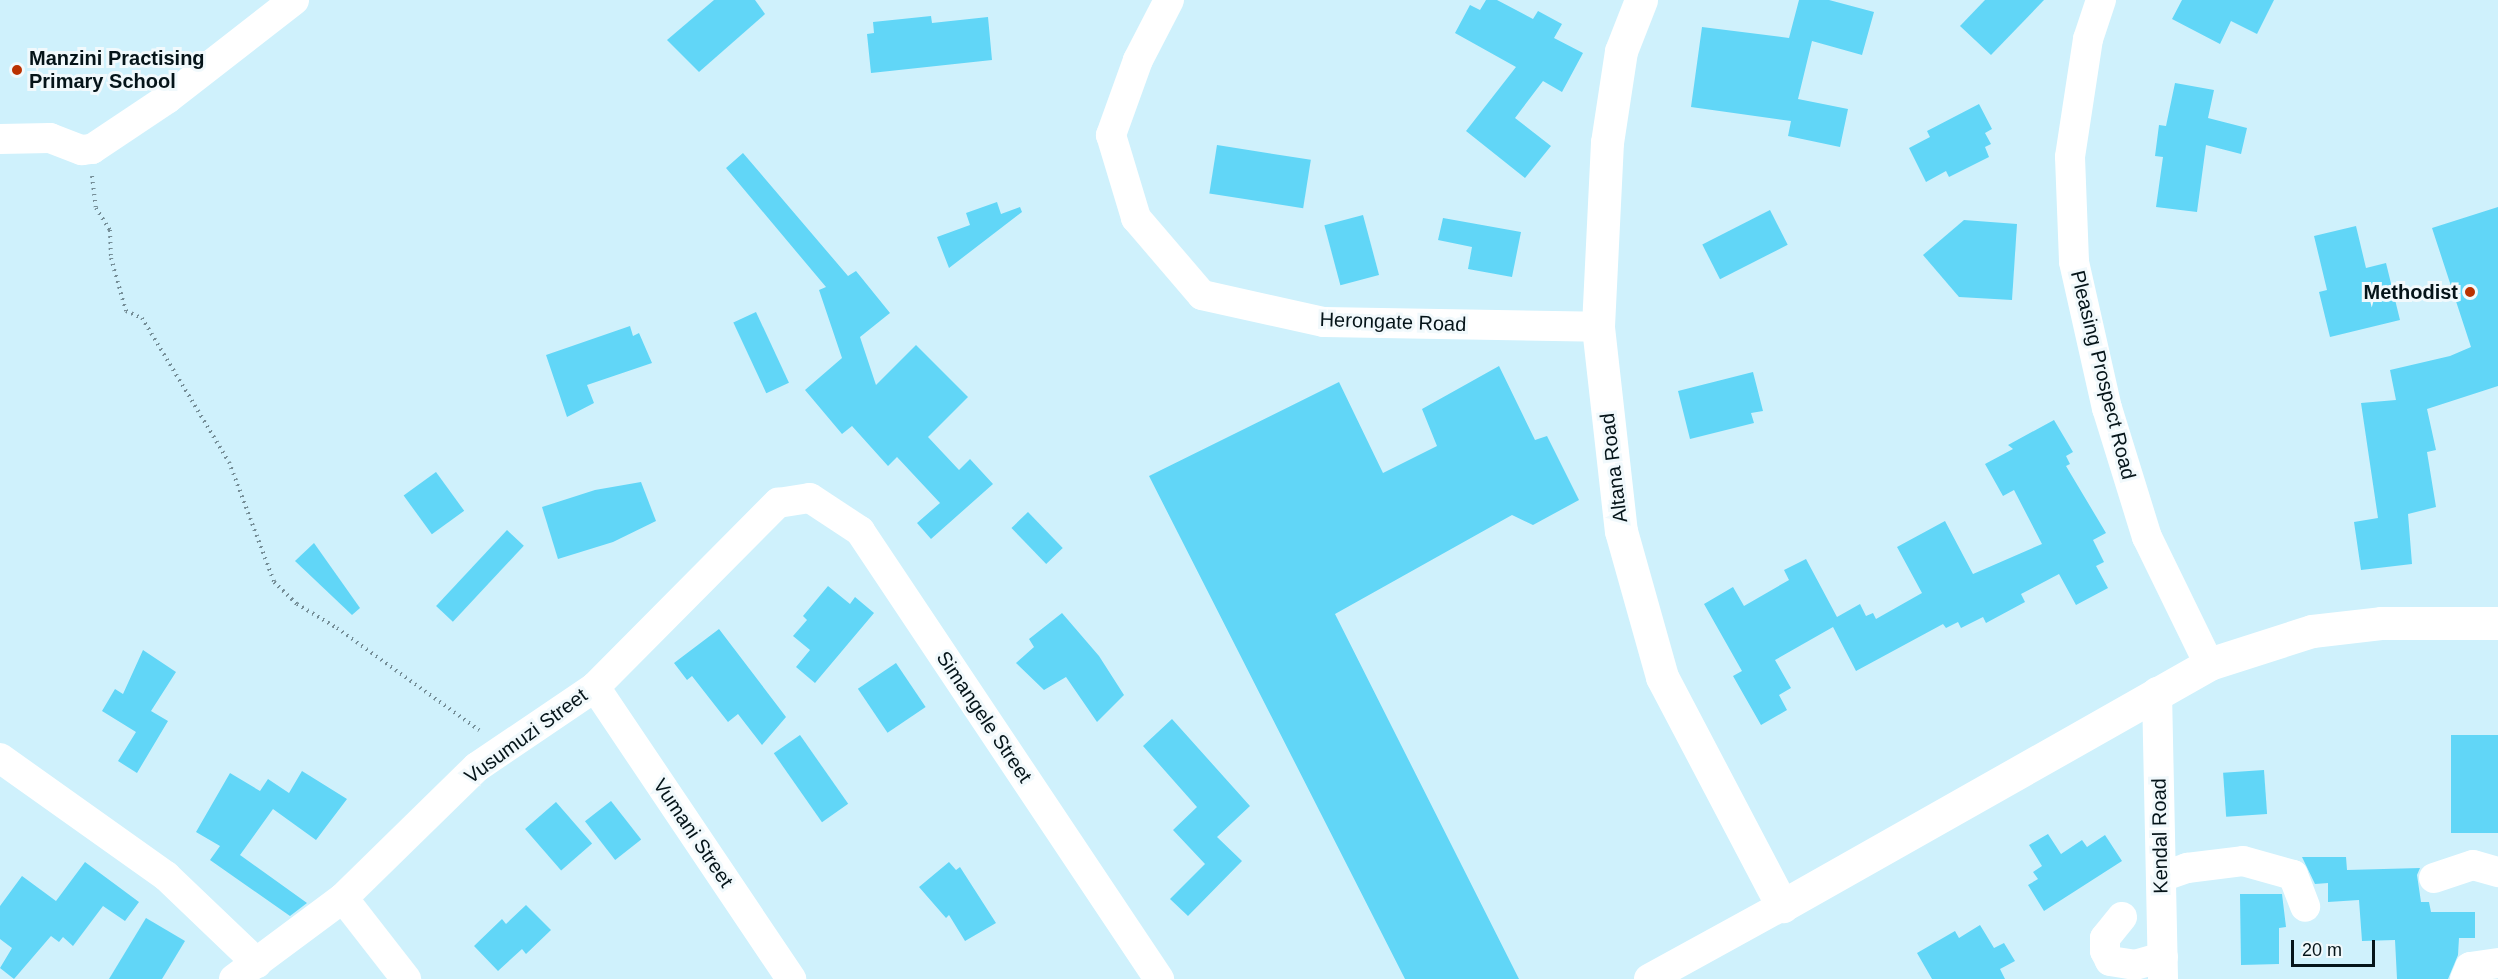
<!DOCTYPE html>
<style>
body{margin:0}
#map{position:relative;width:2498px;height:979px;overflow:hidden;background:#cff1fc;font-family:Arial,sans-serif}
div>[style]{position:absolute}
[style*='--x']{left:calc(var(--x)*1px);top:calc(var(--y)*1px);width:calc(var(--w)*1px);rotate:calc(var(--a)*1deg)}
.building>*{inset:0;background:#61d6f7;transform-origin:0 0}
.path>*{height:4px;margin-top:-2px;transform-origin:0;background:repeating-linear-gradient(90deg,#758e97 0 1.5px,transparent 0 6px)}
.street>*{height:30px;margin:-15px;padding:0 15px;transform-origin:15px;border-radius:15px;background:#fff}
.secondary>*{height:33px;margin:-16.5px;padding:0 16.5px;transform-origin:16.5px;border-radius:16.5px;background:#fff}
.dots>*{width:16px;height:16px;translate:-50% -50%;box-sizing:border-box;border:3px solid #f1f9fc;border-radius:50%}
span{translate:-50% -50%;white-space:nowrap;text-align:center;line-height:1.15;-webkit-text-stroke:6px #f1f9fc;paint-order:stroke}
.poi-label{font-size:20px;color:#051419;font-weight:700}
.left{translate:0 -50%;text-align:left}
.right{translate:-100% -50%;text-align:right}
.street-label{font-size:20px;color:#051419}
.scale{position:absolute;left:2291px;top:940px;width:84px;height:27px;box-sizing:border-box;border:3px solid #051419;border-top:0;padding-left:8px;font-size:18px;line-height:21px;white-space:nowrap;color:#051419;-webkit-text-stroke:4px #f1f9fc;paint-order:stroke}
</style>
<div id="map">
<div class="building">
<div style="clip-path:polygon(714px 0,755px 0,765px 14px,699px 72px,667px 40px)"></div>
<div style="clip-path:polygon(1486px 0,1497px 0,1533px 19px,1538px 11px,1562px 24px,1554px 38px,1583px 53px,1562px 92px,1543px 81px,1515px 118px,1551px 146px,1525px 178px,1466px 131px,1516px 67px,1455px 33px,1470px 5px,1480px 10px)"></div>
<div style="clip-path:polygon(1799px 0,1829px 0,1874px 12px,1862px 55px,1812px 41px,1798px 99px,1848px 109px,1840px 147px,1788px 136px,1791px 121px,1691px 107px,1702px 27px,1789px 38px)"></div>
<div style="clip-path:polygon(1985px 0,2044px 0,1991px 55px,1960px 26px)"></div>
<div style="clip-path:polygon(2182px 0,2274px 0,2257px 34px,2231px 21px,2220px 44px,2172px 19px)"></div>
<div style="clip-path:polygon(931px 16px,932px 23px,988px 17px,992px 60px,871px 73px,867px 34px,874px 33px,873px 22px)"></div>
<div style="clip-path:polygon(2175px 83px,2214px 90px,2208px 118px,2247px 128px,2241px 154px,2206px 145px,2197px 212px,2156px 207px,2163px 157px,2155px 156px,2159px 125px,2166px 126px)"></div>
<div style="clip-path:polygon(1979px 104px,1992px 129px,1985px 133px,1991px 144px,1985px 147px,1989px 157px,1949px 177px,1946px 171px,1926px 182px,1909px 148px,1930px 137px,1927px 131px)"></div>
<div style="left:1217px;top:145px;width:95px;height:49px;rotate:9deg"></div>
<div style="clip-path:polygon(743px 153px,848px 276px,856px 271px,890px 313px,860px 337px,876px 385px,916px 345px,968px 397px,928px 437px,959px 470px,970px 459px,993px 484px,931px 539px,917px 523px,940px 503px,897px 457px,888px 466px,852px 426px,842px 434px,805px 390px,842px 358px,819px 290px,826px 287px,726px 168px)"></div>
<div style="clip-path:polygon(997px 202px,1001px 214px,1020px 207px,1022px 212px,949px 268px,937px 237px,970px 225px,966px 213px)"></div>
<div style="clip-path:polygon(2498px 207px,2498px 386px,2427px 409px,2436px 450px,2427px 452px,2436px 507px,2408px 514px,2412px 564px,2361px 570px,2354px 522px,2378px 518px,2361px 403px,2396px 400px,2390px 370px,2450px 356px,2471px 347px,2432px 228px)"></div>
<div style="left:1770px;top:210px;width:39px;height:76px;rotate:63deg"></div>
<div style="left:1363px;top:215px;width:62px;height:40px;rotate:75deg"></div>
<div style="clip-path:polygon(1443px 218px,1521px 232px,1512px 277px,1468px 269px,1472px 247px,1438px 240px)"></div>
<div style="clip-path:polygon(1964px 220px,2017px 224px,2012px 300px,1959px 297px,1923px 255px)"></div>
<div style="clip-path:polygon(2356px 226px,2366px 268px,2386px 263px,2400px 320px,2330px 337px,2319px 292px,2327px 290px,2314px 236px)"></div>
<div style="left:756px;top:312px;width:78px;height:25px;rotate:65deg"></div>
<div style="clip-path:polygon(630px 326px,633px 336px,639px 333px,652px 363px,587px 385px,594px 403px,567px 417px,546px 355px)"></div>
<div style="clip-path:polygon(1499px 366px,1535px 440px,1547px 436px,1579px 500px,1533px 525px,1512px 515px,1335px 614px,1519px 979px,1405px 979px,1149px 476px,1339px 382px,1383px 473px,1437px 446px,1422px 409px)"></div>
<div style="clip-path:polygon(1753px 372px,1763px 411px,1751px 413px,1754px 423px,1690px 439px,1678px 391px)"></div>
<div style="clip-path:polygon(2054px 420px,2073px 452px,2066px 456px,2070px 464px,2066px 466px,2106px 533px,2093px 540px,2104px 562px,2096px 566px,2108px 588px,2076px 605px,2059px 574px,2021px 594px,2025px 602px,1986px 623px,1983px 617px,1961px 628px,1958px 622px,1946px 628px,1943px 624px,1856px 671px,1833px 627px,1775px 660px,1791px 688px,1779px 695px,1787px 710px,1761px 725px,1733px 676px,1742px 671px,1704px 604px,1733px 587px,1744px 606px,1789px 580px,1784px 570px,1806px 559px,1837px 617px,1860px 604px,1866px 616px,1873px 613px,1876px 619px,1922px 593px,1897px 547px,1945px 521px,1973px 574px,2042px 544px,2014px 490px,2003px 496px,1985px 464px,2013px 449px,2008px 445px)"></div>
<div style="left:436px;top:472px;width:48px;height:40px;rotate:54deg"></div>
<div style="clip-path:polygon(641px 482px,656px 521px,613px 542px,558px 559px,542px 507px,595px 490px)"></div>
<div style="left:1028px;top:512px;width:50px;height:23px;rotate:46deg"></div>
<div style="left:507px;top:530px;width:23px;height:104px;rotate:43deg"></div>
<div style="clip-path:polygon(314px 543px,360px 608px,352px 615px,295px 561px)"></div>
<div style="clip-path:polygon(828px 586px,850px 604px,855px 597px,874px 613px,815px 683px,796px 667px,810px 650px,793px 636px,807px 620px,803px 616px)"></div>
<div style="clip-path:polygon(1062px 613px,1099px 656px,1124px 695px,1097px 722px,1066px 677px,1044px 690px,1016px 663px,1034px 647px,1029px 639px)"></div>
<div style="clip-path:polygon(719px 629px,786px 717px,762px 745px,738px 714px,728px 722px,692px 676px,687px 680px,674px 663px)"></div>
<div style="clip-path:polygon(143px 650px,176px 672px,151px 711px,168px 721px,137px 773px,118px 761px,136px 732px,102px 711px,115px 689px,123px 694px)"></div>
<div style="left:896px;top:663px;width:53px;height:46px;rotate:56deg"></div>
<div style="clip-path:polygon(1172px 719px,1250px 806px,1217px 837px,1242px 861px,1188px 916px,1170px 899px,1205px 864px,1173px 830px,1197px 807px,1143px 746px)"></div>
<div style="left:800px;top:735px;width:84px;height:32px;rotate:55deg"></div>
<div style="left:2498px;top:735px;width:98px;height:47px;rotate:90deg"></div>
<div style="left:2264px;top:770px;width:44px;height:41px;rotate:86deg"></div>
<div style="clip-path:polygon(302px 771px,347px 799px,316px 840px,273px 809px,240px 855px,307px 903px,290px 916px,210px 860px,220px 846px,196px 832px,230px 773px,260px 791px,268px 779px,289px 793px)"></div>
<div style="left:611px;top:801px;width:49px;height:33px;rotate:52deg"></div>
<div style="left:556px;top:802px;width:55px;height:41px;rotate:49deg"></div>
<div style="clip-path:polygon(2048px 834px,2061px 854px,2082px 840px,2087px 847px,2105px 835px,2122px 861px,2044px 911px,2028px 885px,2038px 879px,2033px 872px,2042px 866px,2029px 845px)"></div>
<div style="clip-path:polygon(2302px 857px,2346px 857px,2347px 870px,2420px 868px,2417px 875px,2421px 902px,2429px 902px,2431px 912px,2475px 912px,2475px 938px,2459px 938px,2458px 955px,2448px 979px,2397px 979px,2395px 940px,2362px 941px,2359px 900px,2328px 902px,2328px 883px,2315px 884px)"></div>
<div style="clip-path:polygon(85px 862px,139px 902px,125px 921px,103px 906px,73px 946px,63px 937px,59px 942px,51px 936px,14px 979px,0 968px,12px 948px,0 939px,0 906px,22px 876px,56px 901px)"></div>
<div style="clip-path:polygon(949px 862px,956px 870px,960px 867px,996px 923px,965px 941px,949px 915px,946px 918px,919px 887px)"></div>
<div style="clip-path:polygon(2240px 894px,2282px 894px,2286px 927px,2279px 928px,2279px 964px,2241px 965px)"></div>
<div style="clip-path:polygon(526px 905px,551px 930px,526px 954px,522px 949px,498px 971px,474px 946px,502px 919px,506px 924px)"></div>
<div style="clip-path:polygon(146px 918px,185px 941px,162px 979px,109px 979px)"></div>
<div style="clip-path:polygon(1980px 925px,1994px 948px,2004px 943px,2015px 961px,2000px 969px,2005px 979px,1932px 979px,1917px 953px,1955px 931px,1959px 938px)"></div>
</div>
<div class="path">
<div style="--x:92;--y:176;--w:32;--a:83"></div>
<div style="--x:96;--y:208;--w:26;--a:58"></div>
<div style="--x:110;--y:230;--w:28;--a:88"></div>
<div style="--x:111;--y:258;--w:55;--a:74.2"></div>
<div style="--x:126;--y:311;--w:17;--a:24"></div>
<div style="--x:142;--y:318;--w:168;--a:58.9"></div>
<div style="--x:229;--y:462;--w:128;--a:69.4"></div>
<div style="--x:274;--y:582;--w:32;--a:44"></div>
<div style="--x:297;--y:604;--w:47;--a:31"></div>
<div style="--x:337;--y:628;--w:175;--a:35.7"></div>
</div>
<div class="street">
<div style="--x:1169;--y:0;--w:68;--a:117.3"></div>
<div style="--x:1138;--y:60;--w:80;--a:109.8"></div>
<div style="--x:1111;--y:135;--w:87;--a:73.2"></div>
<div style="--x:1136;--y:218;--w:101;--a:49.4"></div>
<div style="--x:1202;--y:295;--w:125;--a:12.5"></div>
<div style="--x:1324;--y:322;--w:274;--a:1"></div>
<div style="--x:2101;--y:0;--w:41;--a:108.4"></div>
<div style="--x:2088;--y:39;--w:119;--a:98.7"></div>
<div style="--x:2070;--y:157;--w:105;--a:87.8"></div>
<div style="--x:2074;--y:262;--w:150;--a:77.3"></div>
<div style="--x:2107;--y:408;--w:135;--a:72.8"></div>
<div style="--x:2147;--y:537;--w:141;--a:64"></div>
<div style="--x:0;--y:139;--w:50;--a:-1.1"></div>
<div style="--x:50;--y:138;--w:34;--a:21"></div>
<div style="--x:82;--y:150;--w:10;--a:-6"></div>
<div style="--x:92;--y:149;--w:90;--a:-33.7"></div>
<div style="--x:167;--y:99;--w:161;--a:-37.9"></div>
<div style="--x:595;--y:687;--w:352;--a:56.1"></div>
<div style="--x:2157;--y:692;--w:287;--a:88.8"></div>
<div style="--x:0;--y:758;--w:204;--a:35.4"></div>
<div style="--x:166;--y:876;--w:126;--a:43.7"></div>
<div style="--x:2161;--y:877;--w:28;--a:-19"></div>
<div style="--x:2187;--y:868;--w:56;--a:-7.1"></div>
<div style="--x:2243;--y:861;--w:52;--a:15.6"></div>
<div style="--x:2293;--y:875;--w:34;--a:69"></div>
<div style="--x:2434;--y:878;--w:41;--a:-18.4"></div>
<div style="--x:2473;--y:865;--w:26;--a:16"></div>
<div style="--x:343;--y:898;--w:103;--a:52.1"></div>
<div style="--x:2122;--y:917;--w:27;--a:129"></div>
<div style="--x:2105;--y:938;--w:13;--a:90"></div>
<div style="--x:2105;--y:951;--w:11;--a:63"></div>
<div style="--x:2110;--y:961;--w:25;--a:9"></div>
<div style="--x:2135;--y:965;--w:29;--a:-16"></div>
<div style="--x:234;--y:979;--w:136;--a:-36.6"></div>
<div style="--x:343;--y:898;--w:187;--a:-44.4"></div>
<div style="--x:477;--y:767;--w:143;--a:-34.1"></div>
<div style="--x:595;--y:687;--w:260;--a:-45.2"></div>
<div style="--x:778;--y:503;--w:32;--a:-9"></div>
<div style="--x:810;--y:498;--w:60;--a:33.4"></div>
<div style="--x:860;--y:531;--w:539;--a:56.28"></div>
<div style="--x:1649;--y:979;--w:152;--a:-28.8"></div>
<div style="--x:2465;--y:979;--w:13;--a:-67"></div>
<div style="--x:2470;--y:967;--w:28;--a:-8"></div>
</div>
<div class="secondary">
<div style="--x:1641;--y:0;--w:55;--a:111.4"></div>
<div style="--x:1621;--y:51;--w:92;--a:98.7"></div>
<div style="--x:1607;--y:142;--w:185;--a:92.8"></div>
<div style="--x:1598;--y:327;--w:205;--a:83.6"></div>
<div style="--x:1621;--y:531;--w:152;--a:74.3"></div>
<div style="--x:1662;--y:677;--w:259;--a:62.3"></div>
<div style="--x:1782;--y:906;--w:491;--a:-29.5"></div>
<div style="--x:2209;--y:664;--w:108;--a:-17.8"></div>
<div style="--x:2312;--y:631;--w:69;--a:-6.6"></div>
<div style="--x:2381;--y:623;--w:117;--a:0"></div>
</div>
<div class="dots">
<div style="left:17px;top:70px;background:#ba3101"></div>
<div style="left:2470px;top:292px;background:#ba3101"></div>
</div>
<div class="poi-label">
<span class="left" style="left:29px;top:70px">Manzini Practising<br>Primary School</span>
<span class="right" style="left:2458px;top:292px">Methodist</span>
</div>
<div class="street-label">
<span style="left:1393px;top:322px;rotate:2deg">Herongate Road</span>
<span style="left:2103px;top:375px;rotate:76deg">Pleasing Prospect Road</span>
<span style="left:1614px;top:468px;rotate:-97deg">Altana Road</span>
<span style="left:984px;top:717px;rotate:56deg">Simangele Street</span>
<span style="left:526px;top:736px;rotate:-36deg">Vusumuzi Street</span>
<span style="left:693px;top:833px;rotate:56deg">Vumani Street</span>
<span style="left:2160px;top:836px;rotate:-91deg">Kendal Road</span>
</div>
<div class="scale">20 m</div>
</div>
